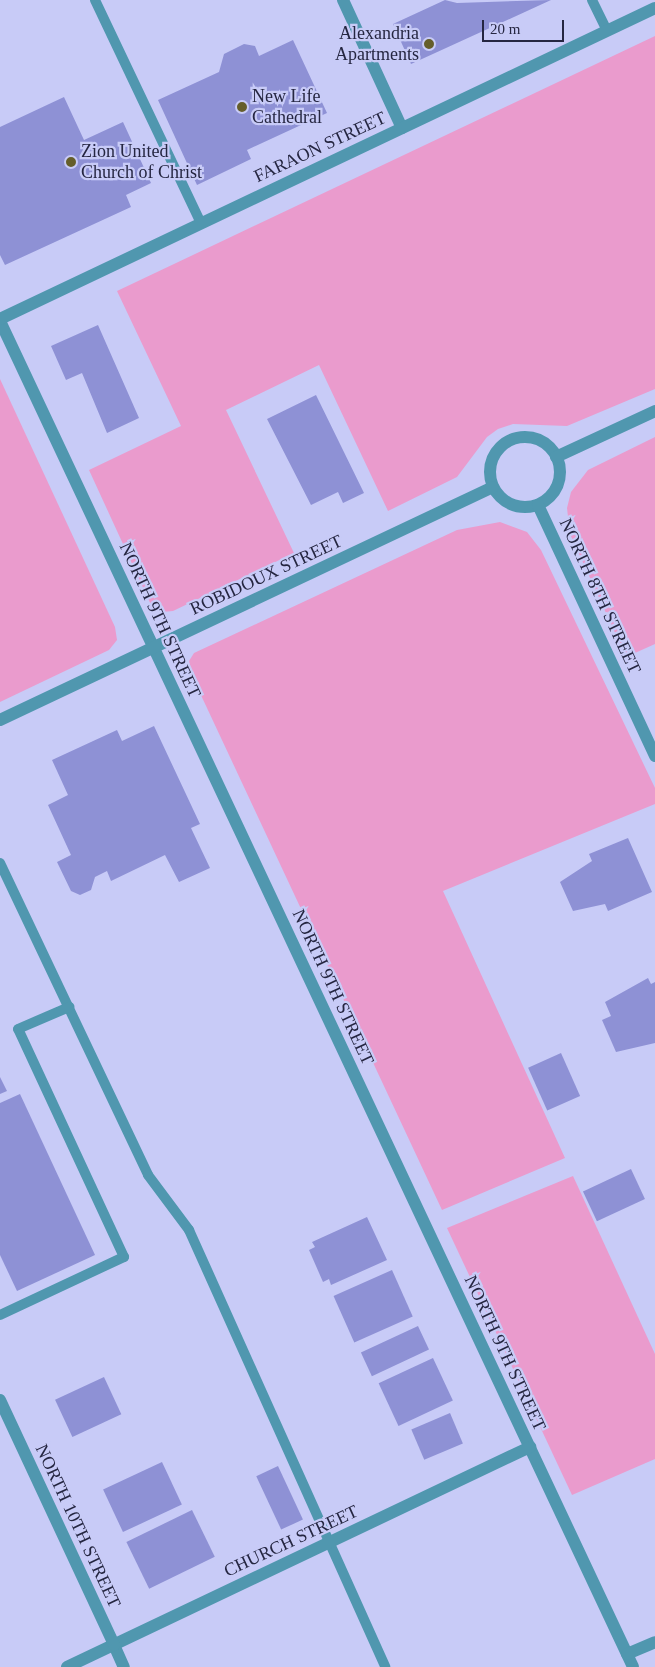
<!DOCTYPE html>
<style>
body{margin:0}
#map{position:relative;width:655px;height:1667px;overflow:hidden;background:#c8cbf7;font-family:"Times New Roman",serif}
div>[style]{position:absolute}
[style*='--x']{left:calc(var(--x)*1px);top:calc(var(--y)*1px);width:calc(var(--w)*1px);rotate:calc(var(--a)*1deg)}
.green>*{inset:0;background:#ea9bcd}
.building>*{inset:0;background:#8e91d5;transform-origin:0 0}
.service>*{height:10px;margin:-5px;padding:0 5px;transform-origin:5px;border-radius:5px;background:#5097af}
.minor>*{height:12px;margin:-6px;padding:0 6px;transform-origin:6px;border-radius:6px;background:#5097af}
.minor>.ring{margin:-6px;padding:0;box-sizing:content-box;background:none;border:12px solid #5097af;border-radius:50%}
.tertiary>*{height:12px;margin:-6px;padding:0 6px;transform-origin:6px;border-radius:6px;background:#5097af}
.dots>*{width:14px;height:14px;translate:-50% -50%;box-sizing:border-box;border:2px solid #c8cbf7;border-radius:50%}
span{translate:-50% -50%;white-space:nowrap;text-align:center;line-height:1.15;-webkit-text-stroke:4.5px #c8cbf7;paint-order:stroke}
.poi-label{font-size:18px;color:#252641}
.right{translate:-100% -50%;text-align:right}
.left{translate:0 -50%;text-align:left}
.street-label{font-size:18px;color:#252641}
.scale{position:absolute;left:482px;top:20px;width:82px;height:22px;box-sizing:border-box;border:2px solid #252641;border-top:0;padding-left:6px;font-size:15px;line-height:18px;white-space:nowrap;color:#252641;-webkit-text-stroke:4px #c8cbf7;paint-order:stroke}
</style>
<div id="map">
<div class="green">
<div style="clip-path:polygon(655px 36px,655px 389px,567px 426px,513px 424px,498px 429px,487px 437px,457px 477px,388px 511px,319px 365px,226px 410px,294px 553px,173px 611px,162px 612px,151px 605px,89px 470px,181px 426px,117px 291px)"></div>
<div style="clip-path:polygon(0 379px,115px 627px,117px 640px,109px 650px,0 702px)"></div>
<div style="clip-path:polygon(655px 437px,655px 644px,626px 657px,570px 534px,567px 508px,571px 492px,588px 470px)"></div>
<div style="clip-path:polygon(500px 522px,527px 532px,541px 550px,655px 788px,655px 804px,443px 891px,565px 1158px,442px 1210px,192px 676px,189px 661px,194px 653px,457px 530px)"></div>
<div style="clip-path:polygon(573px 1176px,655px 1354px,655px 1459px,572px 1495px,447px 1228px)"></div>
</div>
<div class="building">
<div style="clip-path:polygon(445px 0,457px 3px,551px 0,411px 64px,393px 24px)"></div>
<div style="clip-path:polygon(293px 40px,327px 113px,247px 150px,251px 159px,197px 185px,158px 100px,219px 72px,224px 54px,244px 44px,255px 46px,259px 56px)"></div>
<div style="clip-path:polygon(64px 97px,84px 140px,123px 122px,151px 183px,126px 195px,131px 207px,5px 265px,0 255px,0 127px)"></div>
<div style="clip-path:polygon(98px 325px,139px 418px,107px 433px,82px 373px,66px 380px,51px 346px)"></div>
<div style="clip-path:polygon(316px 395px,364px 493px,343px 503px,338px 492px,311px 505px,267px 419px)"></div>
<div style="clip-path:polygon(154px 726px,200px 824px,191px 828px,210px 868px,179px 882px,165px 855px,111px 881px,107px 871px,95px 877px,91px 890px,80px 895px,71px 891px,57px 862px,71px 855px,48px 805px,68px 795px,52px 760px,117px 730px,122px 741px)"></div>
<div style="clip-path:polygon(628px 838px,652px 892px,608px 911px,605px 904px,573px 911px,560px 882px,592px 861px,589px 854px)"></div>
<div style="clip-path:polygon(648px 978px,651px 984px,655px 982px,655px 1043px,616px 1052px,602px 1020px,611px 1016px,605px 1002px)"></div>
<div style="left:561px;top:1053px;width:47px;height:36px;rotate:66deg"></div>
<div style="clip-path:polygon(0 1077px,7px 1091px,0 1094px)"></div>
<div style="clip-path:polygon(20px 1094px,95px 1255px,17px 1291px,0 1255px,0 1103px)"></div>
<div style="left:631px;top:1169px;width:33px;height:53px;rotate:65deg"></div>
<div style="clip-path:polygon(367px 1217px,387px 1260px,331px 1285px,329px 1279px,323px 1282px,309px 1250px,315px 1247px,312px 1242px)"></div>
<div style="left:392px;top:1270px;width:51px;height:64px;rotate:66deg"></div>
<div style="left:418px;top:1326px;width:26px;height:63px;rotate:65deg"></div>
<div style="left:433px;top:1358px;width:47px;height:60px;rotate:65deg"></div>
<div style="left:104px;top:1377px;width:41px;height:54px;rotate:65deg"></div>
<div style="left:450px;top:1413px;width:33px;height:42px;rotate:67deg"></div>
<div style="left:162px;top:1462px;width:47px;height:65px;rotate:65deg"></div>
<div style="left:278px;top:1466px;width:59px;height:24px;rotate:65deg"></div>
<div style="left:192px;top:1510px;width:52px;height:73px;rotate:64deg"></div>
</div>
<div class="service">
<div style="--x:95;--y:0;--w:247;--a:64.6"></div>
<div style="--x:592;--y:0;--w:34;--a:64"></div>
<div style="--x:0;--y:863;--w:345;--a:64.6"></div>
<div style="--x:148;--y:1175;--w:69;--a:53.3"></div>
<div style="--x:189;--y:1230;--w:479;--a:65.8"></div>
<div style="--x:0;--y:1315;--w:137;--a:-25.1"></div>
<div style="--x:124;--y:1257;--w:251;--a:-114.9"></div>
<div style="--x:18;--y:1029;--w:56;--a:-23.3"></div>
</div>
<div class="minor">
<div style="--x:0;--y:321;--w:1487;--a:64.81"></div>
<div class="ring" style="left:490px;top:437px;width:58px;height:58px"></div>
<div style="--x:556;--y:457;--w:109;--a:-24.9"></div>
<div style="--x:538;--y:505;--w:277;--a:65"></div>
<div style="--x:0;--y:720;--w:545;--a:-25.3"></div>
<div style="--x:114;--y:1645;--w:24;--a:66"></div>
<div style="--x:627;--y:1654;--w:30;--a:-23"></div>
<div style="--x:67;--y:1667;--w:513;--a:-25.42"></div>
</div>
<div class="tertiary">
<div style="--x:343;--y:0;--w:141;--a:65.3"></div>
<div style="--x:0;--y:319;--w:725;--a:-25.4"></div>
<div style="--x:0;--y:1400;--w:270;--a:65"></div>
</div>
<div class="dots">
<div style="left:429px;top:44px;background:#655e2b"></div>
<div style="left:242px;top:107px;background:#655e2b"></div>
<div style="left:71px;top:162px;background:#655e2b"></div>
</div>
<div class="poi-label">
<span class="right" style="left:419px;top:44px">Alexandria<br>Apartments</span>
<span class="left" style="left:252px;top:107px">New Life<br>Cathedral</span>
<span class="left" style="left:81px;top:162px">Zion United<br>Church of Christ</span>
</div>
<div class="street-label">
<span style="left:320px;top:147px;rotate:-25deg">FARAON STREET</span>
<span style="left:266px;top:575px;rotate:-25deg">ROBIDOUX STREET</span>
<span style="left:600px;top:596px;rotate:65deg">NORTH 8TH STREET</span>
<span style="left:160px;top:620px;rotate:65deg">NORTH 9TH STREET</span>
<span style="left:333px;top:987px;rotate:65deg">NORTH 9TH STREET</span>
<span style="left:505px;top:1353px;rotate:65deg">NORTH 9TH STREET</span>
<span style="left:78px;top:1526px;rotate:65deg">NORTH 10TH STREET</span>
<span style="left:291px;top:1541px;rotate:-25deg">CHURCH STREET</span>
</div>
<div class="scale">20 m</div>
</div>
